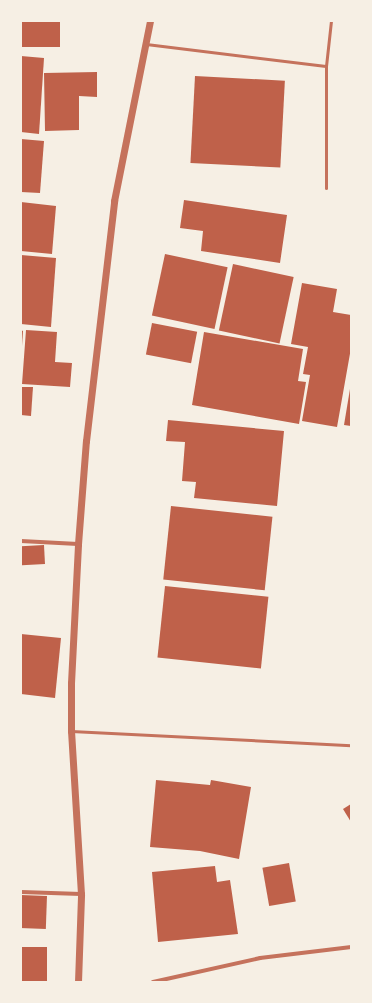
<!DOCTYPE html>
<style>
body{margin:0}
#map{position:relative;width:372px;height:1003px;overflow:hidden;background:#f6efe4;font-family:Helvetica,sans-serif}
div>[style]{position:absolute}
[style*='--x']{left:calc(var(--x)*1px);top:calc(var(--y)*1px);width:calc(var(--w)*1px);rotate:calc(var(--a)*1deg)}
.building>*{inset:0;background:#bf614a;transform-origin:0 0}
.service>*{height:3px;margin:-1.5px;padding:0 1.5px;transform-origin:1.5px;border-radius:1.5px;background:#c5725c}
.minor>*{height:4px;margin:-2px;padding:0 2px;transform-origin:2px;border-radius:2px;background:#c5725c}
.tertiary>*{height:7px;margin:-3.5px;padding:0 3.5px;transform-origin:3.5px;border-radius:3.5px;background:#c5725c}
span{translate:-50% -50%;white-space:nowrap;text-align:center;line-height:1.15;-webkit-text-stroke:4px #f6efe4;paint-order:stroke}
.frame{position:absolute;inset:0;border:22px solid #f6efe4;pointer-events:none}
</style>
<div id="map">
<div class="building">
<div style="left:21px;top:21px;width:39px;height:26px"></div>
<div style="clip-path:polygon(21px 56px,44px 58px,39px 134px,21px 132px)"></div>
<div style="clip-path:polygon(97px 72px,97px 97px,79px 96px,79px 130px,45px 131px,44px 73px)"></div>
<div style="left:195px;top:76px;width:90px;height:87px;rotate:3deg"></div>
<div style="clip-path:polygon(21px 139px,44px 141px,40px 193px,21px 192px)"></div>
<div style="clip-path:polygon(184px 200px,287px 215px,280px 263px,201px 251px,203px 231px,180px 228px)"></div>
<div style="clip-path:polygon(21px 202px,56px 206px,52px 254px,21px 251px)"></div>
<div style="left:165px;top:254px;width:64px;height:63px;rotate:12deg"></div>
<div style="clip-path:polygon(21px 255px,56px 258px,51px 327px,21px 324px)"></div>
<div style="left:233px;top:264px;width:62px;height:68px;rotate:12deg"></div>
<div style="clip-path:polygon(302px 283px,337px 289px,333px 312px,351px 315px,351px 348px,337px 427px,302px 421px,310px 375px,303px 374px,308px 347px,291px 344px)"></div>
<div style="left:152px;top:323px;width:46px;height:32px;rotate:11deg"></div>
<div style="clip-path:polygon(21px 330px,23px 331px,22px 346px,21px 346px)"></div>
<div style="clip-path:polygon(26px 330px,57px 332px,55px 362px,72px 363px,70px 387px,22px 384px)"></div>
<div style="clip-path:polygon(204px 332px,303px 349px,298px 381px,306px 382px,299px 424px,192px 405px)"></div>
<div style="clip-path:polygon(21px 387px,33px 387px,31px 416px,21px 415px)"></div>
<div style="clip-path:polygon(350px 389px,351px 389px,351px 426px,344px 425px)"></div>
<div style="clip-path:polygon(168px 420px,284px 431px,277px 506px,194px 498px,196px 482px,182px 481px,185px 442px,166px 441px)"></div>
<div style="left:171px;top:506px;width:102px;height:74px;rotate:6deg"></div>
<div style="left:44px;top:545px;width:19px;height:23px;rotate:87deg"></div>
<div style="left:165px;top:586px;width:104px;height:72px;rotate:6deg"></div>
<div style="clip-path:polygon(21px 634px,61px 638px,55px 698px,21px 694px)"></div>
<div style="clip-path:polygon(156px 780px,210px 785px,211px 780px,251px 787px,239px 859px,200px 851px,150px 847px)"></div>
<div style="clip-path:polygon(351px 804px,351px 822px,343px 809px)"></div>
<div style="left:289px;top:863px;width:39px;height:27px;rotate:80deg"></div>
<div style="clip-path:polygon(215px 866px,217px 882px,230px 880px,238px 934px,158px 942px,152px 872px)"></div>
<div style="left:21px;top:895px;width:26px;height:33px;rotate:2deg"></div>
<div style="left:21px;top:947px;width:26px;height:35px"></div>
</div>
<div class="service">
<div style="--x:146;--y:44;--w:181;--a:7"></div>
<div style="--x:326;--y:66;--w:45;--a:-83.7"></div>
<div style="--x:326;--y:66;--w:122;--a:90"></div>
<div style="--x:71;--y:731;--w:280;--a:2.9"></div>
</div>
<div class="minor">
<div style="--x:21;--y:541;--w:57;--a:3"></div>
<div style="--x:21;--y:892;--w:60;--a:1.9"></div>
<div style="--x:153;--y:982;--w:110;--a:-12.6"></div>
<div style="--x:260;--y:958;--w:92;--a:-6.9"></div>
</div>
<div class="tertiary">
<div style="--x:78;--y:982;--w:88;--a:-88"></div>
<div style="--x:81;--y:894;--w:163;--a:-93.5"></div>
<div style="--x:71;--y:731;--w:48;--a:-90"></div>
<div style="--x:71;--y:683;--w:139;--a:-87.1"></div>
<div style="--x:78;--y:544;--w:103;--a:-85.6"></div>
<div style="--x:86;--y:441;--w:242;--a:-83.3"></div>
<div style="--x:114;--y:201;--w:184;--a:-78.7"></div>
</div>
<div class="frame"></div>
</div>
